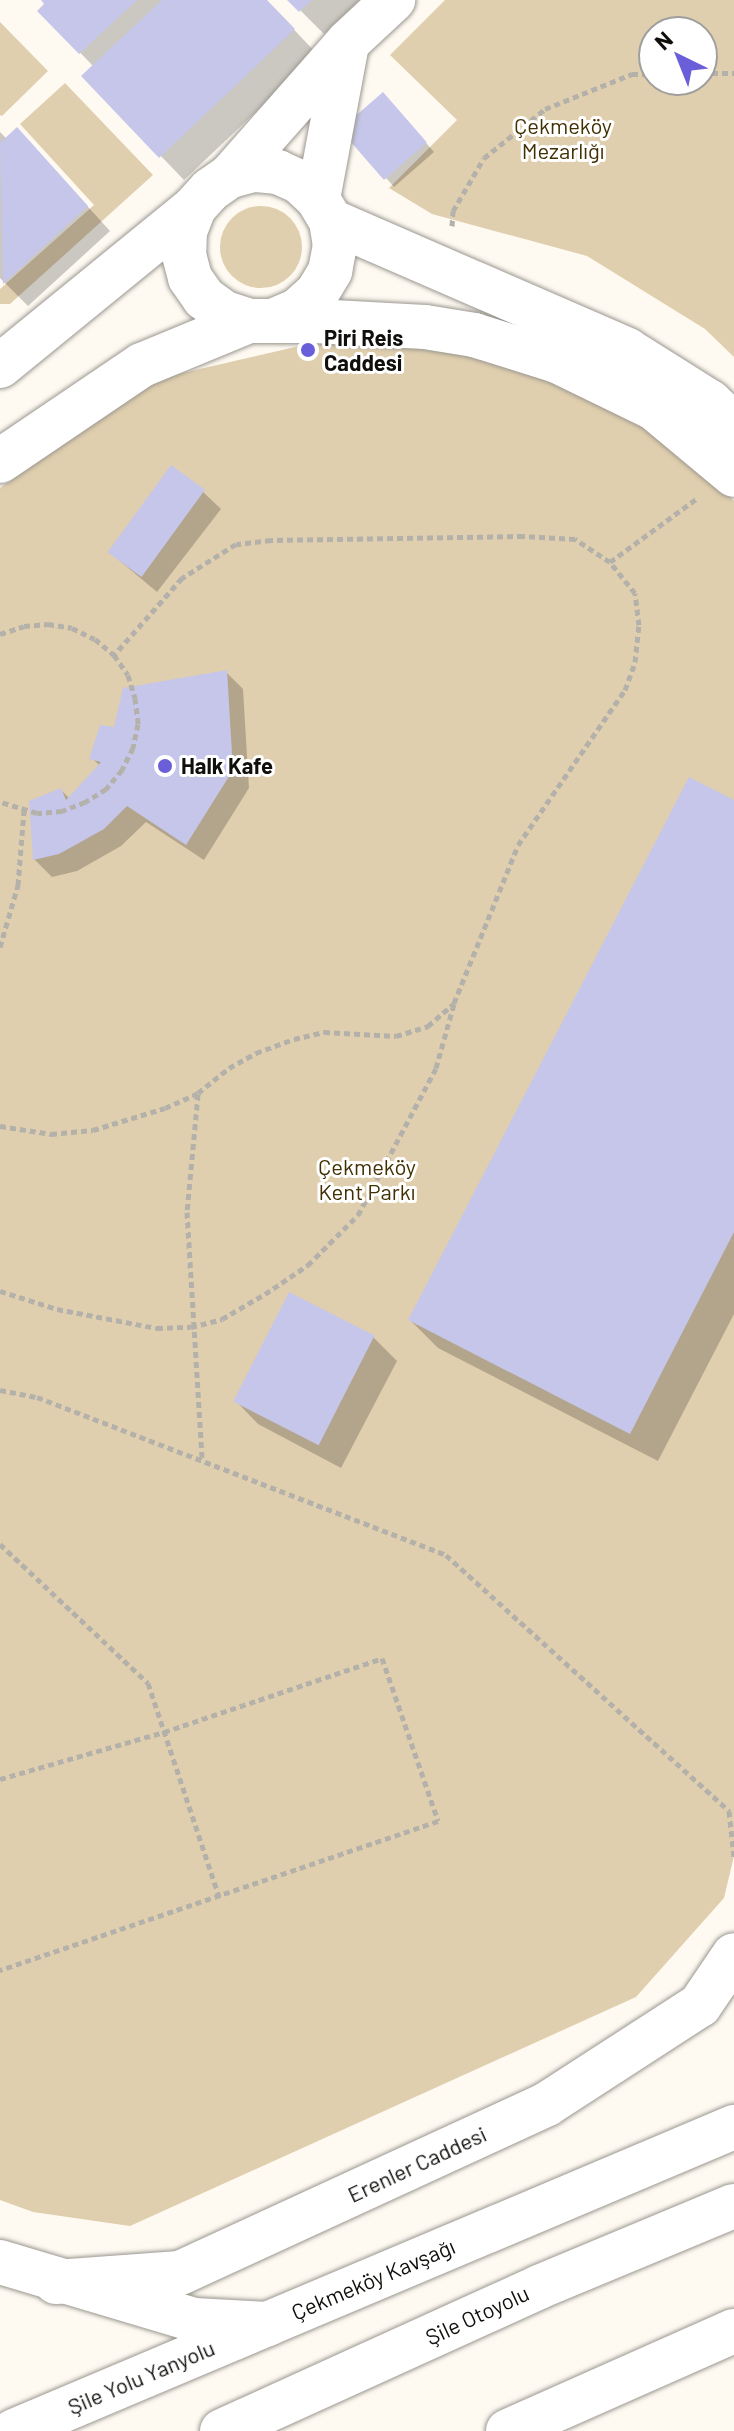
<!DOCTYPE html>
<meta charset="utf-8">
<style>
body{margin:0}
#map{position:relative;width:734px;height:2431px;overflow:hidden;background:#fefaf2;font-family:Barlow,sans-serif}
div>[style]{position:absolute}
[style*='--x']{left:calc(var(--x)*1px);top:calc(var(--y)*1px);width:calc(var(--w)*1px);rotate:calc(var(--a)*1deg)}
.green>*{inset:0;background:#e0cfae}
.round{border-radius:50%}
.shadow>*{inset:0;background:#0003}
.building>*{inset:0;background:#c5c6e9;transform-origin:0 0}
.path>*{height:5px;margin-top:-2.5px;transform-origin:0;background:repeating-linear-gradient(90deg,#b4b1ab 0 6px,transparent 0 10px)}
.roads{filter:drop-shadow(0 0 2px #9b9790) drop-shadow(0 0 2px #9b9790)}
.minor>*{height:44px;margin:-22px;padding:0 22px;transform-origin:22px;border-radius:22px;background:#fff}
.secondary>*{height:44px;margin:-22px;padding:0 22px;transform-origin:22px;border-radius:22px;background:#fff}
.trunk>*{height:44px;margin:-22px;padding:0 22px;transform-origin:22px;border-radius:22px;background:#fff}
.dots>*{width:22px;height:22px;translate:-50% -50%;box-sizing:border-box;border:4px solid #fff;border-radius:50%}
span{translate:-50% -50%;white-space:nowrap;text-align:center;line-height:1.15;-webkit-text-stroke:6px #fff;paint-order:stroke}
.park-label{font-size:22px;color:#423003}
.poi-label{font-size:22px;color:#100f0c;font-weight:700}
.left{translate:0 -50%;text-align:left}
.street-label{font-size:22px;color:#100f0c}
.north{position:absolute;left:638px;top:16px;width:80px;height:80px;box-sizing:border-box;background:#fff;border:2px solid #9f9f9e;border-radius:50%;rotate:317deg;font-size:22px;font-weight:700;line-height:32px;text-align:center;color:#100f0c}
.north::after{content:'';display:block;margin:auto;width:28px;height:36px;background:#6a5fd9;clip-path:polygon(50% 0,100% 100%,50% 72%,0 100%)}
</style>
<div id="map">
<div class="green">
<div style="clip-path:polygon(evenodd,445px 0,734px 0,734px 357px,705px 329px,587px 256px,432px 214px,389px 188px,457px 120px,390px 55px,445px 0,654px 32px,702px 32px,702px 80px,654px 80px,654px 32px)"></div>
<div style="clip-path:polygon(0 22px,48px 71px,2px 116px,0 115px)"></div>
<div style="clip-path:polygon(65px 83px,153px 175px,10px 304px,0 304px,0 289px,94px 205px,20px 124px)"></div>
<div class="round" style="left:220px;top:206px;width:82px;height:82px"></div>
<div style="clip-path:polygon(360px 332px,475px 351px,670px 430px,734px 501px,734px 1856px,724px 1898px,636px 1997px,130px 2226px,33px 2212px,0 2200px,0 488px,135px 384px)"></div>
</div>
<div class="shadow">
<div style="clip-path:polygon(44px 0,266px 0,317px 54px,184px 180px,84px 76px,94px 67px,40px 11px,47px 4px)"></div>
<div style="clip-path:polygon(290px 0,360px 0,324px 34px)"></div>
<div style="clip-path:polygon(392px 104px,434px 152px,394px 187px,343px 129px)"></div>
<div style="clip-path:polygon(0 132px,7px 139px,40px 154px,110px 231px,28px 306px,0 278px)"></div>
<div style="clip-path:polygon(203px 492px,221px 509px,157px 592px,108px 551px)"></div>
<div style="clip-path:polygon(226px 672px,243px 689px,249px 788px,204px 860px,146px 822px,121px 846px,77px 871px,52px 877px,35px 860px,31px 802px,61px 790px,70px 799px,100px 766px,92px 758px,116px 730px)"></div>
<div style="clip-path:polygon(734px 803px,734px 1314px,658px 1461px,438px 1348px,410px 1320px)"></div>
<div style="clip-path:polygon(373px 1337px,397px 1361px,341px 1468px,258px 1424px,235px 1400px)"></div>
</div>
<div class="building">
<div style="clip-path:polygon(41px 0,137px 0,79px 54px,37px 11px,44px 4px)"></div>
<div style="clip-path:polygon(162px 0,267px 0,295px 29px,159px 158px,81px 76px)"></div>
<div style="clip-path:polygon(287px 0,312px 0,299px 12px)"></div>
<div style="left:383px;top:92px;width:67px;height:57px;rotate:49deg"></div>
<div style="clip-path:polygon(17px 127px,88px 206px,3px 284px,0 143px)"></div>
<div style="left:171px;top:465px;width:42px;height:108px;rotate:36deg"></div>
<div style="clip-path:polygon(227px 670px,233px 770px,186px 845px,127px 806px,104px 829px,59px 854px,33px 860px,29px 801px,61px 788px,66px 800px,101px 762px,89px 759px,100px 725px,114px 727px,123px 688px)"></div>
<div style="clip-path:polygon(689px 777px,734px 800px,734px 1232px,630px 1434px,408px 1320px)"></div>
<div style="left:289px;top:1292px;width:96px;height:123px;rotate:27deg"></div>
</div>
<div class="path">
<div style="--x:702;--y:73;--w:32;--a:0"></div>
<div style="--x:452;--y:226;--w:15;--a:-86"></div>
<div style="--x:453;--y:211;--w:61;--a:-59.7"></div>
<div style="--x:484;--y:158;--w:78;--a:-38.8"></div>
<div style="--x:545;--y:109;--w:94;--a:-21.9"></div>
<div style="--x:632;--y:74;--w:22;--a:0"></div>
<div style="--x:610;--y:562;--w:107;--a:-36.2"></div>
<div style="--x:0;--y:634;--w:25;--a:-18"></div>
<div style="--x:24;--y:626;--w:24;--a:-5"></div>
<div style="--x:48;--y:624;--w:24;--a:9"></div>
<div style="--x:72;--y:628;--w:25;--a:26"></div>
<div style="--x:95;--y:639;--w:25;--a:40"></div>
<div style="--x:114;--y:655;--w:24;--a:55"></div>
<div style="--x:128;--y:675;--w:24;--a:73"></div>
<div style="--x:135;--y:698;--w:26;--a:83"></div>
<div style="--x:138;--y:724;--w:25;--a:102"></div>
<div style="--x:133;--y:748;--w:25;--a:117"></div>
<div style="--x:122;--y:770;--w:25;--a:130"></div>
<div style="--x:106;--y:789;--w:25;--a:148"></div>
<div style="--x:85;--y:802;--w:25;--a:159"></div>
<div style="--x:62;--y:811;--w:25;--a:175"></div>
<div style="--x:37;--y:813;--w:39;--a:-163"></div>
<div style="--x:0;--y:947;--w:65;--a:-73.8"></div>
<div style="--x:18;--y:885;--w:74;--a:-85.4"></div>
<div style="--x:198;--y:1094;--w:119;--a:95.3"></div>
<div style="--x:187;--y:1212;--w:248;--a:86.5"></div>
<div style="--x:0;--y:1126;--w:52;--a:8.9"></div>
<div style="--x:51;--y:1134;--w:42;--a:-5.4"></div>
<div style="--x:93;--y:1130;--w:75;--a:-17"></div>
<div style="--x:165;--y:1108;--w:36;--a:-24"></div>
<div style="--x:198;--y:1093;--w:40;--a:-39"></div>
<div style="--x:229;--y:1068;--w:31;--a:-29"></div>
<div style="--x:256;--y:1053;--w:40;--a:-20.2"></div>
<div style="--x:294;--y:1039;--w:31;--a:-13"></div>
<div style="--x:324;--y:1032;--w:72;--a:3.2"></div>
<div style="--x:396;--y:1036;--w:34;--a:-17"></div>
<div style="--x:428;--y:1026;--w:35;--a:-41"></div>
<div style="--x:454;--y:1003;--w:170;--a:-67.9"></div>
<div style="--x:518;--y:845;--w:188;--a:-55.4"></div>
<div style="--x:625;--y:690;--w:30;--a:-70"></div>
<div style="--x:635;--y:662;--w:37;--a:-84"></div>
<div style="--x:639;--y:625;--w:32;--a:-97"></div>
<div style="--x:635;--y:593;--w:40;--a:-129"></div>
<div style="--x:610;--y:562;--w:42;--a:-146.7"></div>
<div style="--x:575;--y:539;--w:52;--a:-176.7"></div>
<div style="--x:523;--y:536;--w:252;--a:179.1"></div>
<div style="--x:271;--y:540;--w:35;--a:173"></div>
<div style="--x:236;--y:544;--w:64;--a:147.8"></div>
<div style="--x:182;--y:578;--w:103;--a:131.4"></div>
<div style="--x:0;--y:1291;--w:60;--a:17.5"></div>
<div style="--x:57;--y:1309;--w:102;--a:10.8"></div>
<div style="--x:157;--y:1328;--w:34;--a:-2"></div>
<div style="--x:191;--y:1327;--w:32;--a:-14"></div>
<div style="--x:222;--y:1319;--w:50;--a:-30.2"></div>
<div style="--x:265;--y:1294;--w:52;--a:-34"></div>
<div style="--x:308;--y:1265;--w:71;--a:-45"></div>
<div style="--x:358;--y:1215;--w:166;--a:-62"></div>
<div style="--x:436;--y:1068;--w:66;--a:-74.3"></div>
<div style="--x:0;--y:1390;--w:38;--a:11"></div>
<div style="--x:37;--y:1397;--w:438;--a:21.1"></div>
<div style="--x:446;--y:1555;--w:382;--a:42.1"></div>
<div style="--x:729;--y:1811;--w:46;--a:83.8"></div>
<div style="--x:0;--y:1544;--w:203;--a:43.2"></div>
<div style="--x:148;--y:1683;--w:225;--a:71.6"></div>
<div style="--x:0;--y:1779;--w:171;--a:-16"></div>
<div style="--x:164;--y:1732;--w:230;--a:-18.7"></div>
<div style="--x:382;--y:1658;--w:172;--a:71"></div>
<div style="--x:438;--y:1821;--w:463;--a:161.2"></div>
</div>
<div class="roads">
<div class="minor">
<div style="--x:230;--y:176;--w:179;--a:-48.6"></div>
<div style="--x:348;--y:42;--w:62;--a:-43"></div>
<div style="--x:318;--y:199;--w:158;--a:-79.4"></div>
<div style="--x:331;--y:221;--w:323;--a:23.5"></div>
<div style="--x:627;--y:350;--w:98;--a:32.1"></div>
<div style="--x:710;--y:402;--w:33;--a:44"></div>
<div style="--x:275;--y:320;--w:25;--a:-23"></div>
<div style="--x:298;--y:310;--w:25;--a:-42"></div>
<div style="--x:317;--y:293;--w:26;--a:-59"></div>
<div style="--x:330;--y:271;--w:25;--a:-79"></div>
<div style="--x:335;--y:246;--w:25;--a:-99"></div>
<div style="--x:331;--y:221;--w:26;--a:-121"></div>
<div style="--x:318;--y:199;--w:25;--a:-137"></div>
<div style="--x:300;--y:182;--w:24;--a:-156"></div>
<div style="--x:278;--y:172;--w:25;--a:-175"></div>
<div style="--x:253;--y:170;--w:24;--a:165"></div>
<div style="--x:230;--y:176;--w:24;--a:145"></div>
<div style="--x:210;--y:190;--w:24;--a:132"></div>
<div style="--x:194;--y:208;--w:25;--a:111"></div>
<div style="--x:185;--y:231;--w:24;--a:92"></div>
<div style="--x:184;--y:255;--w:24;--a:75"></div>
<div style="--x:190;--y:278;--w:24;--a:55"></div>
<div style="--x:204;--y:298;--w:26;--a:36"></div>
<div style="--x:225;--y:313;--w:25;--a:18"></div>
<div style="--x:249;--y:321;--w:66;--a:0"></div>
<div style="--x:315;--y:321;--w:110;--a:3.1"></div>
<div style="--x:425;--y:327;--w:50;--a:9.3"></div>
<div style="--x:474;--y:335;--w:87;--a:17.4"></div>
<div style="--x:557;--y:361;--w:108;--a:25.9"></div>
<div style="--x:654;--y:408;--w:104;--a:39.9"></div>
<div style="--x:0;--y:366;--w:250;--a:-39.2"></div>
<div style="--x:0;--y:461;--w:171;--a:-34.1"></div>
<div style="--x:142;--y:365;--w:116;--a:-22.4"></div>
<div style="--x:0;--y:2262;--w:202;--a:16.6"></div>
<div style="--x:194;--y:2320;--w:74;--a:3.1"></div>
<div style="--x:56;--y:2282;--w:124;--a:-4.2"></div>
<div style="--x:180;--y:2273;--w:404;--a:-24.7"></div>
<div style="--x:547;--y:2104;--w:182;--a:-32.9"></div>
<div style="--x:700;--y:2005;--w:60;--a:-55.8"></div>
</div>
<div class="secondary">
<div style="--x:14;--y:2431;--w:782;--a:-22.89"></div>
</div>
<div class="trunk">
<div style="--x:222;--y:2431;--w:348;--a:-24.4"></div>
<div style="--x:539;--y:2287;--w:211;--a:-22.6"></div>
<div style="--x:508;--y:2431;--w:247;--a:-23.9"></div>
</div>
</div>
<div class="dots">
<div style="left:308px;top:350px;background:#6a5fd9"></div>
<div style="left:165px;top:766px;background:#6a5fd9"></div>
</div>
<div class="park-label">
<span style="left:563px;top:138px">Çekmeköy<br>Mezarlığı</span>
<span style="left:367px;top:1179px">Çekmeköy<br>Kent Parkı</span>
</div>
<div class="poi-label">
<span class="left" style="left:324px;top:350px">Piri Reis<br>Caddesi</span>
<span class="left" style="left:181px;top:766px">Halk Kafe</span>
</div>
<div class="street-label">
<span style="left:417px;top:2164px;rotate:-25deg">Erenler Caddesi</span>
<span style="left:373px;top:2279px;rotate:-23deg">Çekmeköy Kavşağı</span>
<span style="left:477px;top:2315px;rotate:-25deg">Şile Otoyolu</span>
<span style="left:141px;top:2377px;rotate:-23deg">Şile Yolu Yanyolu</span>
</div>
<div class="north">N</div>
</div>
